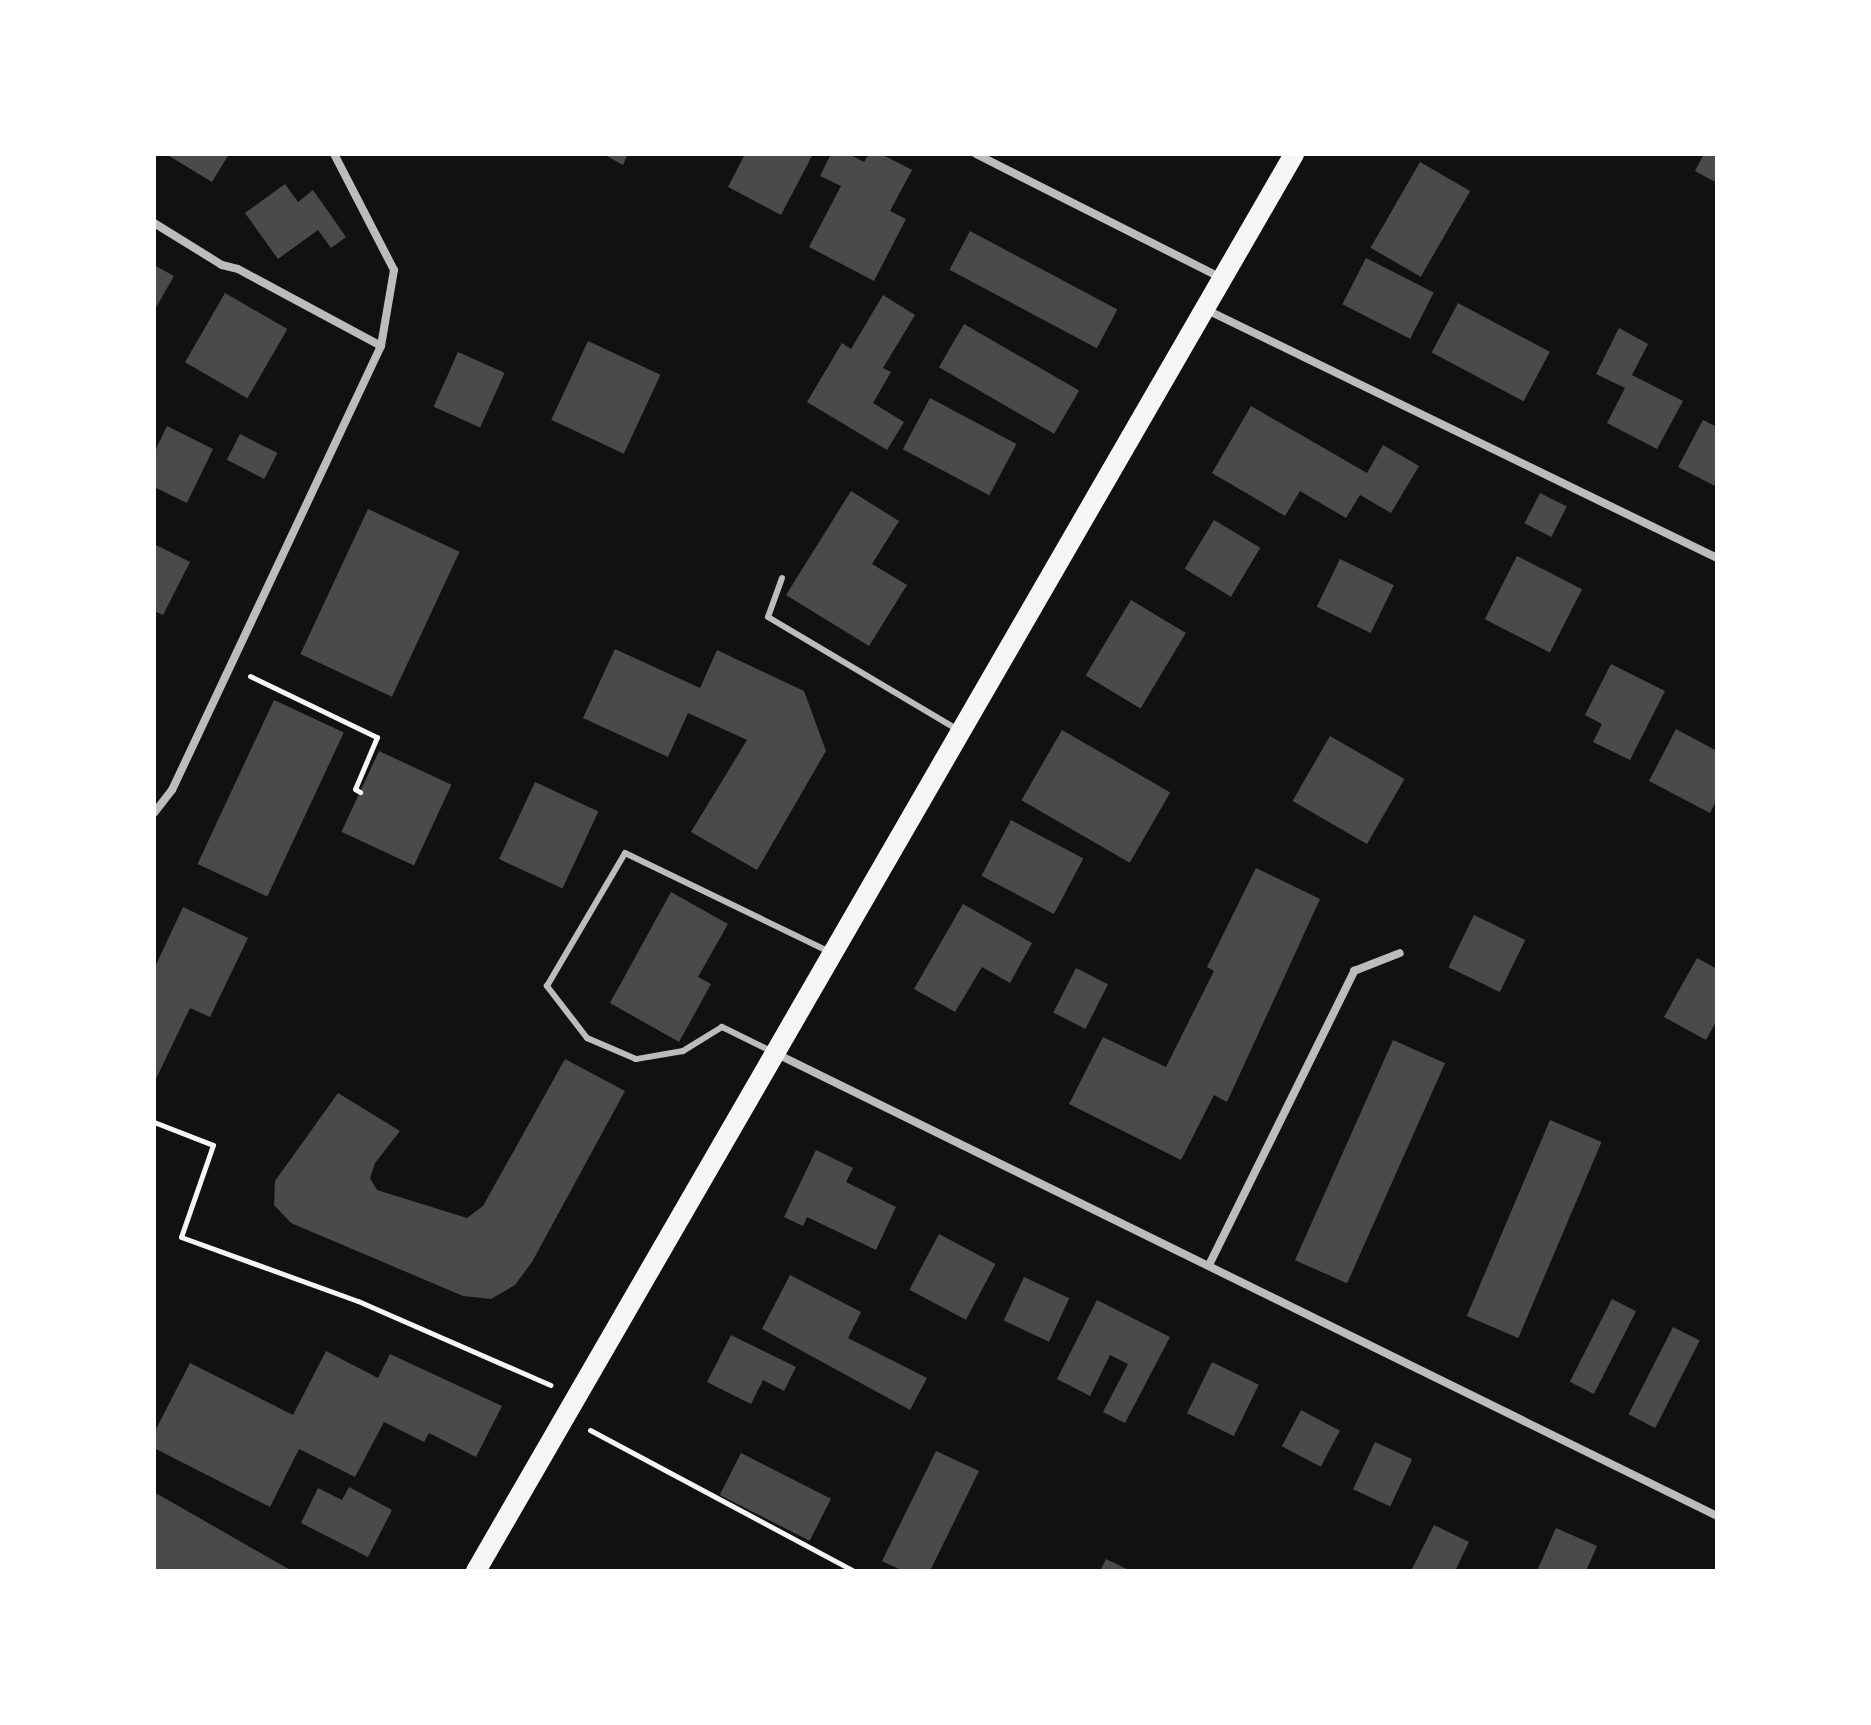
<!DOCTYPE html>
<style>
body{margin:0}
#map{position:relative;width:1871px;height:1725px;overflow:hidden;background:#111;font-family:Signika,sans-serif}
div>[style]{position:absolute}
[style*='--x']{left:calc(var(--x)*1px);top:calc(var(--y)*1px);width:calc(var(--w)*1px);rotate:calc(var(--a)*1deg)}
.building>*{inset:0;background:#4a4a4a;transform-origin:0 0}
.path>*{height:5px;margin:-2.5px;padding:0 2.5px;transform-origin:2.5px;border-radius:2.5px;background:#f5f5f5}
.service>*{height:6px;margin:-3px;padding:0 3px;transform-origin:3px;border-radius:3px;background:#bcbcbc}
.minor>*{height:8px;margin:-4px;padding:0 4px;transform-origin:4px;border-radius:4px;background:#bcbcbc}
.primary>*{height:20px;margin:-10px;padding:0 10px;transform-origin:10px;border-radius:10px;background:#f5f5f5}
span{translate:-50% -50%;white-space:nowrap;text-align:center;line-height:1.15;-webkit-text-stroke:6px #fff;paint-order:stroke}
.frame{position:absolute;inset:0;border:156px solid #fff;pointer-events:none}
</style>
<div id="map">
<div class="building">
<div style="clip-path:polygon(166px 154px,229px 154px,212px 182px)"></div>
<div style="clip-path:polygon(603px 154px,628px 154px,623px 165px)"></div>
<div style="clip-path:polygon(745px 154px,813px 154px,781px 215px,728px 187px)"></div>
<div style="clip-path:polygon(831px 154px,849px 154px,864px 162px,869px 154px,881px 154px,912px 170px,890px 211px,906px 219px,874px 281px,809px 247px,841px 186px,820px 176px)"></div>
<div style="clip-path:polygon(1704px 154px,1717px 154px,1717px 183px,1695px 171px)"></div>
<div style="left:1420px;top:162px;width:58px;height:99px;rotate:30deg"></div>
<div style="clip-path:polygon(285px 184px,298px 202px,313px 190px,346px 237px,331px 248px,318px 230px,278px 259px,245px 213px)"></div>
<div style="left:970px;top:231px;width:167px;height:44px;rotate:28deg"></div>
<div style="left:1366px;top:258px;width:76px;height:52px;rotate:27deg"></div>
<div style="clip-path:polygon(154px 265px,174px 276px,154px 311px)"></div>
<div style="left:225px;top:293px;width:72px;height:80px;rotate:30deg"></div>
<div style="clip-path:polygon(883px 295px,915px 315px,883px 368px,891px 372px,873px 403px,904px 422px,887px 450px,807px 402px,842px 343px,851px 349px)"></div>
<div style="left:1458px;top:303px;width:104px;height:56px;rotate:28deg"></div>
<div style="left:964px;top:324px;width:133px;height:50px;rotate:30deg"></div>
<div style="clip-path:polygon(1619px 328px,1648px 344px,1632px 375px,1683px 401px,1657px 449px,1607px 423px,1625px 388px,1596px 374px)"></div>
<div style="left:588px;top:341px;width:80px;height:87px;rotate:25deg"></div>
<div style="left:458px;top:352px;width:51px;height:60px;rotate:24deg"></div>
<div style="left:930px;top:398px;width:98px;height:58px;rotate:28deg"></div>
<div style="clip-path:polygon(1251px 406px,1367px 473px,1383px 445px,1419px 466px,1391px 513px,1360px 495px,1346px 518px,1300px 491px,1285px 516px,1212px 473px)"></div>
<div style="clip-path:polygon(1703px 420px,1717px 427px,1717px 487px,1678px 467px)"></div>
<div style="clip-path:polygon(167px 426px,213px 449px,187px 503px,154px 487px,154px 453px)"></div>
<div style="left:240px;top:434px;width:42px;height:29px;rotate:27deg"></div>
<div style="clip-path:polygon(851px 491px,899px 521px,872px 564px,907px 585px,869px 646px,786px 595px)"></div>
<div style="left:1540px;top:493px;width:30px;height:34px;rotate:27deg"></div>
<div style="left:368px;top:509px;width:101px;height:160px;rotate:25deg"></div>
<div style="left:1214px;top:520px;width:54px;height:57px;rotate:31deg"></div>
<div style="clip-path:polygon(154px 544px,190px 562px,163px 615px,154px 611px)"></div>
<div style="left:1517px;top:556px;width:73px;height:71px;rotate:27deg"></div>
<div style="left:1340px;top:559px;width:60px;height:53px;rotate:26deg"></div>
<div style="left:1131px;top:600px;width:64px;height:88px;rotate:31deg"></div>
<div style="clip-path:polygon(615px 649px,700px 688px,717px 650px,804px 691px,826px 751px,757px 870px,691px 832px,747px 740px,688px 713px,668px 757px,583px 718px)"></div>
<div style="clip-path:polygon(1611px 664px,1665px 691px,1630px 760px,1593px 742px,1602px 724px,1585px 715px)"></div>
<div style="left:274px;top:700px;width:77px;height:181px;rotate:25deg"></div>
<div style="clip-path:polygon(1676px 729px,1717px 751px,1717px 799px,1710px 813px,1649px 781px)"></div>
<div style="left:1062px;top:730px;width:125px;height:81px;rotate:30deg"></div>
<div style="left:1330px;top:736px;width:86px;height:75px;rotate:30deg"></div>
<div style="left:379px;top:751px;width:80px;height:89px;rotate:25deg"></div>
<div style="left:535px;top:782px;width:70px;height:85px;rotate:25deg"></div>
<div style="left:1011px;top:820px;width:82px;height:63px;rotate:28deg"></div>
<div style="clip-path:polygon(1256px 868px,1320px 899px,1227px 1102px,1214px 1095px,1181px 1160px,1069px 1104px,1103px 1037px,1166px 1067px,1214px 971px,1207px 967px)"></div>
<div style="clip-path:polygon(671px 892px,728px 924px,698px 977px,711px 984px,679px 1042px,610px 1003px)"></div>
<div style="clip-path:polygon(963px 904px,1032px 943px,1010px 983px,982px 967px,955px 1012px,914px 989px)"></div>
<div style="clip-path:polygon(183px 907px,248px 938px,210px 1017px,190px 1008px,154px 1083px,154px 969px)"></div>
<div style="left:1474px;top:915px;width:57px;height:58px;rotate:26deg"></div>
<div style="clip-path:polygon(1697px 958px,1717px 969px,1717px 1020px,1706px 1040px,1664px 1017px)"></div>
<div style="left:1076px;top:968px;width:36px;height:50px;rotate:27deg"></div>
<div style="left:1393px;top:1040px;width:57px;height:241px;rotate:24deg"></div>
<div style="clip-path:polygon(565px 1059px,625px 1091px,532px 1262px,515px 1285px,491px 1299px,463px 1296px,291px 1223px,274px 1205px,275px 1181px,338px 1093px,400px 1131px,375px 1163px,370px 1178px,377px 1190px,467px 1218px,483px 1206px)"></div>
<div style="left:1550px;top:1120px;width:56px;height:213px;rotate:23deg"></div>
<div style="clip-path:polygon(816px 1150px,853px 1168px,846px 1182px,896px 1207px,876px 1250px,807px 1217px,803px 1226px,784px 1217px)"></div>
<div style="left:939px;top:1234px;width:64px;height:63px;rotate:28deg"></div>
<div style="clip-path:polygon(790px 1275px,861px 1312px,848px 1338px,927px 1378px,910px 1410px,762px 1329px)"></div>
<div style="left:1024px;top:1277px;width:50px;height:48px;rotate:25deg"></div>
<div style="left:1612px;top:1299px;width:27px;height:93px;rotate:27deg"></div>
<div style="clip-path:polygon(1097px 1300px,1170px 1337px,1125px 1423px,1103px 1412px,1128px 1364px,1110px 1355px,1090px 1396px,1057px 1379px)"></div>
<div style="left:1673px;top:1327px;width:30px;height:98px;rotate:27deg"></div>
<div style="clip-path:polygon(731px 1335px,796px 1367px,784px 1391px,763px 1380px,751px 1404px,707px 1382px)"></div>
<div style="clip-path:polygon(326px 1351px,378px 1378px,390px 1354px,502px 1406px,476px 1457px,429px 1433px,424px 1442px,384px 1422px,355px 1477px,299px 1449px,270px 1507px,154px 1448px,154px 1433px,190px 1363px,293px 1415px)"></div>
<div style="left:1212px;top:1362px;width:52px;height:57px;rotate:26deg"></div>
<div style="left:1301px;top:1410px;width:44px;height:41px;rotate:28deg"></div>
<div style="left:1375px;top:1442px;width:41px;height:52px;rotate:25deg"></div>
<div style="clip-path:polygon(936px 1451px,979px 1471px,930px 1571px,903px 1571px,882px 1561px)"></div>
<div style="left:741px;top:1453px;width:101px;height:47px;rotate:27deg"></div>
<div style="clip-path:polygon(349px 1487px,392px 1510px,368px 1557px,301px 1523px,318px 1488px,342px 1500px)"></div>
<div style="clip-path:polygon(154px 1492px,292px 1571px,154px 1571px)"></div>
<div style="clip-path:polygon(1434px 1525px,1469px 1542px,1455px 1571px,1411px 1571px)"></div>
<div style="clip-path:polygon(1556px 1528px,1597px 1546px,1586px 1571px,1537px 1571px)"></div>
<div style="clip-path:polygon(1106px 1559px,1131px 1571px,1100px 1571px)"></div>
</div>
<div class="path">
<div style="--x:250;--y:676;--w:141;--a:25.7"></div>
<div style="--x:377;--y:737;--w:56;--a:112.9"></div>
<div style="--x:355;--y:789;--w:6;--a:31"></div>
<div style="--x:154;--y:1122;--w:63;--a:21.3"></div>
<div style="--x:213;--y:1145;--w:97;--a:109.2"></div>
<div style="--x:181;--y:1237;--w:188;--a:19.9"></div>
<div style="--x:358;--y:1301;--w:210;--a:23.6"></div>
<div style="--x:590;--y:1430;--w:299;--a:28.1"></div>
</div>
<div class="service">
<div style="--x:782;--y:578;--w:41;--a:109.7"></div>
<div style="--x:768;--y:617;--w:221;--a:30.7"></div>
<div style="--x:771;--y:1051;--w:55;--a:-153.9"></div>
<div style="--x:722;--y:1027;--w:46;--a:148.4"></div>
<div style="--x:683;--y:1051;--w:48;--a:170.3"></div>
<div style="--x:636;--y:1059;--w:53;--a:-156.8"></div>
<div style="--x:587;--y:1038;--w:66;--a:-127.6"></div>
<div style="--x:547;--y:986;--w:154;--a:-59.6"></div>
<div style="--x:625;--y:853;--w:228;--a:25.8"></div>
</div>
<div class="minor">
<div style="--x:976;--y:154;--w:275;--a:26.8"></div>
<div style="--x:154;--y:223;--w:80;--a:31.7"></div>
<div style="--x:222;--y:265;--w:16;--a:14"></div>
<div style="--x:238;--y:269;--w:162;--a:28.3"></div>
<div style="--x:1207;--y:310;--w:567;--a:25.93"></div>
<div style="--x:154;--y:813;--w:29;--a:-52"></div>
<div style="--x:172;--y:790;--w:491;--a:-64.8"></div>
<div style="--x:381;--y:346;--w:77;--a:-80.3"></div>
<div style="--x:394;--y:270;--w:131;--a:-117.3"></div>
<div style="--x:777;--y:1054;--w:1047;--a:26.17"></div>
<div style="--x:1210;--y:1263;--w:326;--a:-63.7"></div>
<div style="--x:1354;--y:971;--w:49;--a:-21.4"></div>
</div>
<div class="primary">
<div style="--x:476;--y:1571;--w:1636;--a:-60"></div>
</div>
<div class="frame"></div>
</div>
